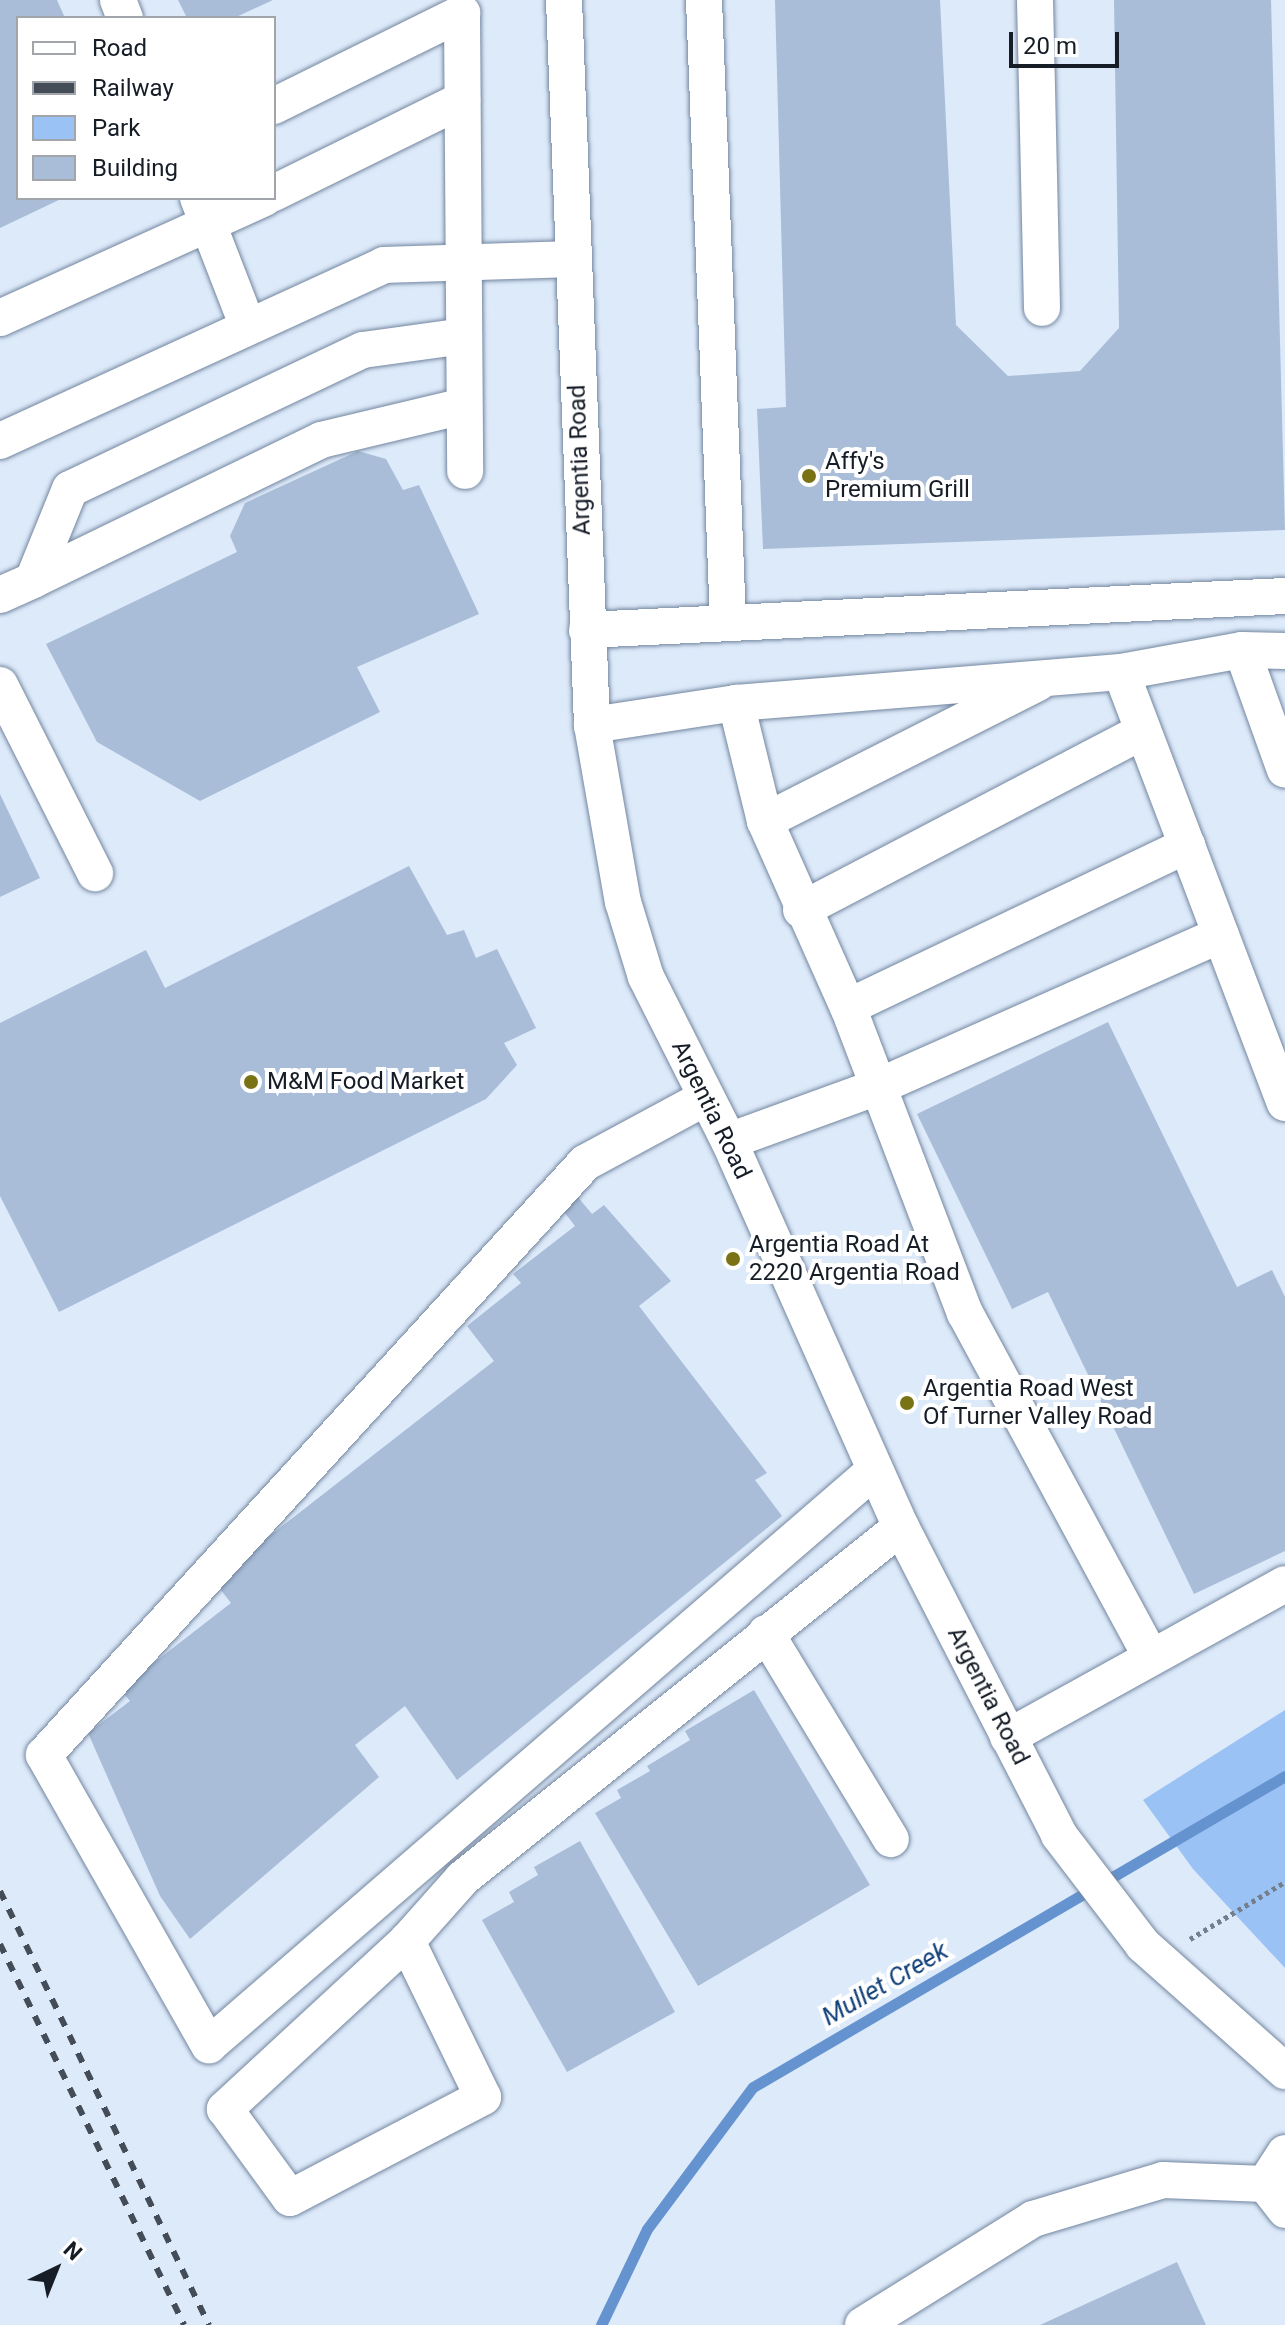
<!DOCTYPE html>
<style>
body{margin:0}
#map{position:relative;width:1285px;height:2325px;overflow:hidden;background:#ddeafa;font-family:Roboto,sans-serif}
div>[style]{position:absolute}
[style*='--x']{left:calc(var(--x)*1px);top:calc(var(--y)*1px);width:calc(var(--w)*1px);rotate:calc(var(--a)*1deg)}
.green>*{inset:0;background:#9bc2f5}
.stream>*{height:11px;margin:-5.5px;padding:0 5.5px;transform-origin:5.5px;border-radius:5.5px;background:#6493d0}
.building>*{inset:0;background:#a9bdd8}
.path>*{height:5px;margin-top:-2.5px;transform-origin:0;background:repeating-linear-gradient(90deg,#757f8b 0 4px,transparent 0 8px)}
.roads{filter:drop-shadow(0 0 2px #73869f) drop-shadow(0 0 2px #73869f)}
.minor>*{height:36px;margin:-18px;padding:0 18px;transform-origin:18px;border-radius:18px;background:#fff}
.rail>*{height:6px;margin-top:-3px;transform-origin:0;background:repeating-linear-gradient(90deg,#444c58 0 10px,transparent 0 20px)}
.dots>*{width:22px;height:22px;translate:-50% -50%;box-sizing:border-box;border:4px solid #fff;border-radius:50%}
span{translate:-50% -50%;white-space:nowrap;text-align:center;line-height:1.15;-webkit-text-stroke:8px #fff;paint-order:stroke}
.street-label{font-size:24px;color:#161d27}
.poi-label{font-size:24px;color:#161d27}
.left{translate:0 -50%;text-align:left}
.water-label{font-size:26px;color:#12417a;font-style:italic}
.legend{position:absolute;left:16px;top:16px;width:260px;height:184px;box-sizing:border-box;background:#fff;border:2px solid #a2a5a9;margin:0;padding:10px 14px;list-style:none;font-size:24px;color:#161d27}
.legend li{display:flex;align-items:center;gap:16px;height:40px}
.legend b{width:40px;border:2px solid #a2a5a9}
.north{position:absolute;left:16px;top:2229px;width:80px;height:80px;-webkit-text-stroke:6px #fff;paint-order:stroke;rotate:43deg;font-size:22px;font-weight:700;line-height:32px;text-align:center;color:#161d27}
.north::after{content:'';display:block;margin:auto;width:28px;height:36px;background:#161d27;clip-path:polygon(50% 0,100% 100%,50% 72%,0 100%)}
.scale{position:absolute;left:1009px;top:32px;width:110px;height:36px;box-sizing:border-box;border:4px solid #161d27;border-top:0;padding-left:10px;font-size:24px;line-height:28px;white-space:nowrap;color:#161d27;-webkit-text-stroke:6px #fff;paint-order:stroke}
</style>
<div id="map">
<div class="green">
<div style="clip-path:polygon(1285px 1710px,1285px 1968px,1193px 1869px,1143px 1800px)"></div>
</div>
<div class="stream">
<div style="--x:601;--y:2325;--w:106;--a:-64.4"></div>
<div style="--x:647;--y:2229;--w:177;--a:-53.3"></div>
<div style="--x:753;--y:2087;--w:616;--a:-30.31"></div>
</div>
<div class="building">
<div style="clip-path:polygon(0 0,57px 0,65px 18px,18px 18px,18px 198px,63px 198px,0 228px)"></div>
<div style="clip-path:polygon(178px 0,273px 0,234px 18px,187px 18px)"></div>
<div style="clip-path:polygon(775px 0,940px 0,956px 325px,1008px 376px,1080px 371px,1119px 328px,1114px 0,1271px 0,1285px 530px,763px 549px,757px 409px,786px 407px)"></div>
<div style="clip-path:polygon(358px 451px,386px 459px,403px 490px,419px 485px,479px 614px,357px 667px,380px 712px,200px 801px,97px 742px,46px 644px,237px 552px,230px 536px,245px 503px)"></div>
<div style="clip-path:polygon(0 794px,40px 878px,0 897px)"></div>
<div style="clip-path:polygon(409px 866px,447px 935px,464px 930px,476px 958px,497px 949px,536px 1028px,504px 1043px,517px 1065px,486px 1099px,59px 1312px,0 1196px,0 1023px,146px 950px,165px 988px)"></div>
<div style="clip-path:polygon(1108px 1022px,1237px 1287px,1272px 1270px,1285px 1297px,1285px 1551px,1194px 1594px,1048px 1292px,1012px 1309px,917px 1114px)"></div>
<div style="clip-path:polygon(577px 1196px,592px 1214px,604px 1205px,671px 1281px,639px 1306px,767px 1473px,755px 1480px,782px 1516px,457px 1780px,405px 1706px,355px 1745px,379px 1777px,190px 1939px,160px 1896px,88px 1733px,130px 1701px,120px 1689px,231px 1603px,213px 1580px,494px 1361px,467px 1326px,521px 1283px,513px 1274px,575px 1226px,561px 1208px)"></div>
<div style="clip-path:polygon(754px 1690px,870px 1885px,698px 1986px,595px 1813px,621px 1798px,617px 1790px,650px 1771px,647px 1766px,690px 1740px,685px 1731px)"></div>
<div style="clip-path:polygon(580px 1841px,675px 2012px,567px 2072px,482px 1920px,514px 1902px,509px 1892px,538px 1875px,534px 1867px)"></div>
<div style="clip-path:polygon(1177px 2262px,1206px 2325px,1040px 2325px)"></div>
</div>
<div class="path">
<div style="--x:1190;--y:1939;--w:111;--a:-31"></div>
</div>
<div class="roads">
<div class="minor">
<div style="--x:118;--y:0;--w:19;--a:69"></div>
<div style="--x:564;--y:0;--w:726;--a:87.79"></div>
<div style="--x:592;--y:725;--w:180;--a:80.1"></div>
<div style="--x:623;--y:902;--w:78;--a:73"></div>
<div style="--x:646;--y:977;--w:184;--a:63.2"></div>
<div style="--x:729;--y:1141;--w:423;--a:66"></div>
<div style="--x:901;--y:1527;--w:346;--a:62.8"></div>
<div style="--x:1059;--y:1835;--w:138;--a:52.6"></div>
<div style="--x:1143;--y:1945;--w:190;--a:41.6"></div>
<div style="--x:704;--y:0;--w:623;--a:87.79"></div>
<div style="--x:1035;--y:0;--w:308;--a:88.7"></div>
<div style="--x:274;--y:106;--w:210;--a:-26.3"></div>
<div style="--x:462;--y:13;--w:458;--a:89.6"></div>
<div style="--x:274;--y:193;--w:210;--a:-26.3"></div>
<div style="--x:198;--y:198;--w:138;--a:68.8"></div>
<div style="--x:0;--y:318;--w:291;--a:-24.4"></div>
<div style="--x:0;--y:441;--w:422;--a:-24.6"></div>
<div style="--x:384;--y:265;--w:188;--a:-1.8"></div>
<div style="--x:33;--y:580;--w:320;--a:-25.9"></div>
<div style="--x:321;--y:440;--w:147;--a:-13.4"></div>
<div style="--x:0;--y:595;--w:36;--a:-24"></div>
<div style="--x:33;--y:580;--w:98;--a:-67.9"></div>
<div style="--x:70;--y:489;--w:324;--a:-25.4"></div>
<div style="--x:363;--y:350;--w:102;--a:-7.9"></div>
<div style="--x:587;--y:630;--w:699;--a:-2.79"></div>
<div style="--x:1242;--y:650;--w:127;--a:70.3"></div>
<div style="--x:1121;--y:672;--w:461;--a:69.2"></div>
<div style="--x:0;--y:685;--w:211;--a:63.2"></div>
<div style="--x:736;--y:703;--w:122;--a:76.2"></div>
<div style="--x:765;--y:821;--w:204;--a:66"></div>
<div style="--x:848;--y:1007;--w:328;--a:69.1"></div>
<div style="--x:965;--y:1313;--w:387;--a:61.6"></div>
<div style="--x:592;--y:725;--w:146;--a:-8.7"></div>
<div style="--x:736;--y:703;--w:386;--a:-4.6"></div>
<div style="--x:1121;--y:672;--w:123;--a:-10.3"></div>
<div style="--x:1242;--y:650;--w:43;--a:1.3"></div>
<div style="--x:765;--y:821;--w:306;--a:-26.8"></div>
<div style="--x:801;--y:910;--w:382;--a:-27.6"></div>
<div style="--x:848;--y:1007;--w:376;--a:-25.5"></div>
<div style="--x:705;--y:1098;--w:136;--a:151.6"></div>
<div style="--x:585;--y:1163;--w:802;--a:132.42"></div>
<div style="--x:44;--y:1755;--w:334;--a:60.4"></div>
<div style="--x:209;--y:2045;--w:880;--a:-40.81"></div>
<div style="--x:729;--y:1141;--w:155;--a:-20"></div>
<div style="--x:875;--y:1088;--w:378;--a:-23.9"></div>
<div style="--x:766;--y:1633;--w:241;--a:58.8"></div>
<div style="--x:1008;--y:1737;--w:316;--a:-28.9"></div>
<div style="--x:407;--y:1941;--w:248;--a:137.3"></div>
<div style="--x:225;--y:2109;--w:110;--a:53.9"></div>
<div style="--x:290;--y:2198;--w:218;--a:-27.6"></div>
<div style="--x:483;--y:2097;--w:174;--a:-116"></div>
<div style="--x:407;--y:1941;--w:84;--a:-48.4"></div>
<div style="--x:463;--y:1878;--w:561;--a:-38.71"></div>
<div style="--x:1285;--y:2153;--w:37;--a:123"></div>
<div style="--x:1265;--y:2184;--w:33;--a:52"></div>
<div style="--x:863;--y:2325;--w:200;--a:-31.9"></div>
<div style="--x:1033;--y:2219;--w:136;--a:-16.7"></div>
<div style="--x:1163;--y:2180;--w:102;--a:2.2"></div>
</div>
</div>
<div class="rail">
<div style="--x:0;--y:1891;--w:482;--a:64.3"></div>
<div style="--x:0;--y:1944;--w:423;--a:64.2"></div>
</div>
<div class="dots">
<div style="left:809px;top:476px;background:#797316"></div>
<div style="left:251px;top:1082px;background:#797316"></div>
<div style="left:733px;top:1259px;background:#797316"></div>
<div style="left:907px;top:1403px;background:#797316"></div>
</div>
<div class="street-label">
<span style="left:580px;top:460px;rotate:-92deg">Argentia Road</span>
<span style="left:711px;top:1110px;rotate:64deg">Argentia Road</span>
<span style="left:988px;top:1696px;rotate:63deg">Argentia Road</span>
</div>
<div class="poi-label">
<span class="left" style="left:825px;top:476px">Affy's<br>Premium Grill</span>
<span class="left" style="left:267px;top:1082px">M&amp;M Food Market</span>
<span class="left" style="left:749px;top:1259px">Argentia Road At<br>2220 Argentia Road</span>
<span class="left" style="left:923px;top:1403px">Argentia Road West<br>Of Turner Valley Road</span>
</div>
<div class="water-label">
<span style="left:885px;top:1984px;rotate:-30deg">Mullet Creek</span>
</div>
<ul class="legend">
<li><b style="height:10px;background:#fff"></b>Road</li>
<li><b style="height:10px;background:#444c58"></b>Railway</li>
<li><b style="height:22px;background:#9bc2f5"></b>Park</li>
<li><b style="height:22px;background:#a9bdd8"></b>Building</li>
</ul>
<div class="north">N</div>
<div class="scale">20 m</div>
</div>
